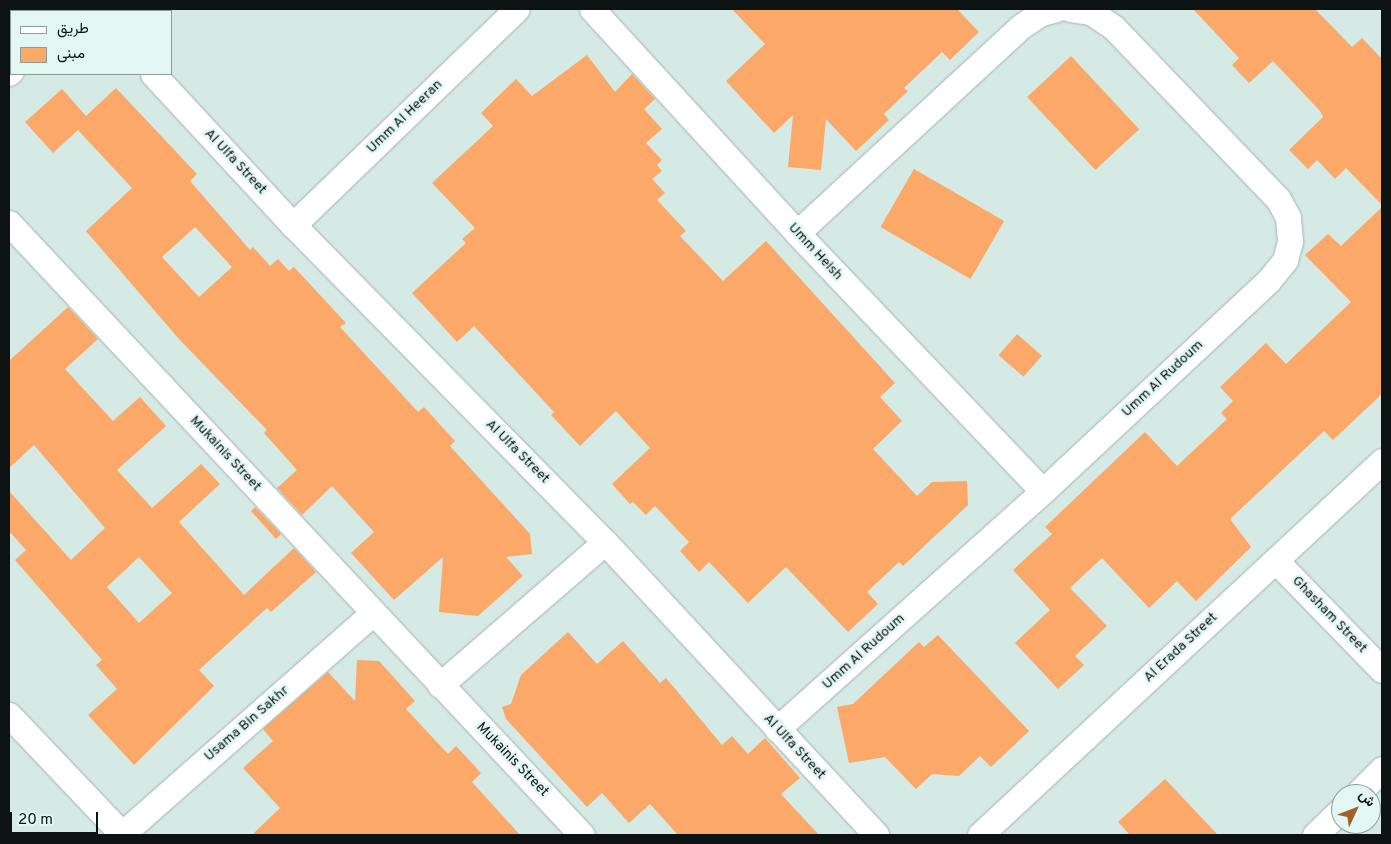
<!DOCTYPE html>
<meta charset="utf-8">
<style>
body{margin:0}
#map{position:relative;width:1391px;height:844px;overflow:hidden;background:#d5e9e5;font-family:Overpass,Vazirmatn,sans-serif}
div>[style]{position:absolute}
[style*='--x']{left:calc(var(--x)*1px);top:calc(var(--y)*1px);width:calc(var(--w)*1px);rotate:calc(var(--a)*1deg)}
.building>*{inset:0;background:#fba868;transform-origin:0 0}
.roads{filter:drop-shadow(0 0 1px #a2b5b1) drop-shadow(0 0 1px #a2b5b1)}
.minor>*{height:25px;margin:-12.5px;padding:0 12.5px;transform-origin:12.5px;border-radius:12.5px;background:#fff}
span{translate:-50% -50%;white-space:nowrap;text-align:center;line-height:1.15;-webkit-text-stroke:5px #e2f7f3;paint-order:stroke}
.street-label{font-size:14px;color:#0c1312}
.frame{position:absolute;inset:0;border:10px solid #0c1312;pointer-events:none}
.legend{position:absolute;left:10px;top:10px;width:162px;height:65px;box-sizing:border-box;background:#e2f7f3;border:1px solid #8c9c99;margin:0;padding:6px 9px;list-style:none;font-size:15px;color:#0c1312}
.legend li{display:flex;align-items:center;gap:10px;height:25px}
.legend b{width:25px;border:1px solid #8c9c99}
.north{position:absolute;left:1331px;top:784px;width:50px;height:50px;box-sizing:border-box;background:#e2f7f3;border:1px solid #8c9c99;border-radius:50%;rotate:47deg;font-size:14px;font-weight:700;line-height:20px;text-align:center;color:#0c1312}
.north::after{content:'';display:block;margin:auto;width:18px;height:22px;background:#a1612b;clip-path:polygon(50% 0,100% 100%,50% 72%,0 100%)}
.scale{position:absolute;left:10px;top:812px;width:88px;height:22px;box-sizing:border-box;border:2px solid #0c1312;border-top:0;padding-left:6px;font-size:15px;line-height:18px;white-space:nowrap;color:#0c1312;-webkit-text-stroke:4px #e2f7f3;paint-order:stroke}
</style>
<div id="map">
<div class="building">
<div style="clip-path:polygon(732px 9px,957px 9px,979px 32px,950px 60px,942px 52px,904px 88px,908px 91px,884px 114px,889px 120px,856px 151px,826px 119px,821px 170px,788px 167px,793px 115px,774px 133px,726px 81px,765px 44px)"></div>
<div style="clip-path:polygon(1193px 9px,1315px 9px,1352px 47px,1362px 38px,1382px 59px,1382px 205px,1346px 168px,1335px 179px,1317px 160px,1308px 169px,1289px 150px,1323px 117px,1320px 111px,1273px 61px,1249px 83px,1232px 65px,1239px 58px)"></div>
<div style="clip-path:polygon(587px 55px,615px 92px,632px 74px,655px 99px,644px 109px,662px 129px,646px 143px,662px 160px,657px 165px,662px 171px,652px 179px,665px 193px,657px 200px,686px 231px,680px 236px,723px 281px,766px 241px,895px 383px,880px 397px,902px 421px,873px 449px,917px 496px,932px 482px,967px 481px,968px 505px,903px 566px,899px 562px,867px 592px,878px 604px,848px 632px,786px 567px,748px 603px,709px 562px,699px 572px,680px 551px,689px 542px,655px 506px,646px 515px,633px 502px,630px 504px,612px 484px,650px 448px,616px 411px,580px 446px,551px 415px,554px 412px,474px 326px,457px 342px,412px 293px,466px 243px,462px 239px,475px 228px,432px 183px,493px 126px,481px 113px,516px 79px,532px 96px)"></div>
<div style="left:1071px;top:56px;width:100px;height:60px;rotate:47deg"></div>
<div style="clip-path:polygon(evenodd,116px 88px,197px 174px,190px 181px,250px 250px,253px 247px,270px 266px,278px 259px,289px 271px,294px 267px,346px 323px,340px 327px,418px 412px,424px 407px,455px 441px,450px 446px,530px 534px,532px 554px,506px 557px,523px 576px,478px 616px,439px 612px,443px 557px,394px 600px,351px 553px,374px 532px,332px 486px,302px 515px,277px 488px,297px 470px,264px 433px,267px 430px,179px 339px,86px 231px,132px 188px,78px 130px,53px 153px,25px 122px,62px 89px,86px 116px,116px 88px,195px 227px,232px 267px,199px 297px,162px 257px,195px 227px)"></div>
<div style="left:914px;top:169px;width:104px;height:67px;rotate:30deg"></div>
<div style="clip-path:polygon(1382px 207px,1382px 394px,1333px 440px,1324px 431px,1230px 519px,1251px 547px,1196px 601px,1177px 581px,1149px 608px,1102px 558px,1070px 588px,1107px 626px,1075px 656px,1084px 665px,1058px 689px,1015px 643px,1050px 610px,1013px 570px,1052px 534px,1045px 527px,1145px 432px,1177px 466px,1227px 419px,1221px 413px,1233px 401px,1220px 387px,1266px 343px,1286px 364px,1351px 302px,1305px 255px,1328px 234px,1341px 246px)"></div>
<div style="clip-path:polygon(evenodd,68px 307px,98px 339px,65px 369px,113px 421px,140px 397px,166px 426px,117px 470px,152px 508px,201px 464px,220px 484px,179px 522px,244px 595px,294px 548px,316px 572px,271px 612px,267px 608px,199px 670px,214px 686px,134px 765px,88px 715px,117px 689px,96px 665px,102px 660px,15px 560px,26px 550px,9px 531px,9px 491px,71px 560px,105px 528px,34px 445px,9px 468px,9px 361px,68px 307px,139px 557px,172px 593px,139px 623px,107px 587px,139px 557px)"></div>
<div style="left:1017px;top:334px;width:33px;height:28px;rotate:41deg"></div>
<div style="clip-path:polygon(255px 507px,281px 534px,276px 539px,251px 511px)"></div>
<div style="clip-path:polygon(568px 632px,597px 664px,623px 641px,660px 683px,666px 678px,722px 745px,732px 736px,748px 754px,765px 738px,800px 778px,781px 794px,819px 835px,678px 835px,650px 804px,629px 823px,602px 793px,587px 807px,506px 719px,502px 707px,511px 704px,521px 675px)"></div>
<div style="clip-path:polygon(938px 635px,1029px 731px,991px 767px,980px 756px,959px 776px,932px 774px,916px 789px,885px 757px,849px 763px,837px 707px,853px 704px,919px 642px,924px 647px)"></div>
<div style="clip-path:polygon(357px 660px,379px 661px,415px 701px,406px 709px,448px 754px,456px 746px,481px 773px,472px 782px,520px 835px,252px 835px,280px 808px,243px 768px,273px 741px,263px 729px,328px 672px,355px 701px)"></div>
<div style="clip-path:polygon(1165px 779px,1218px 835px,1130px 835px,1118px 822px)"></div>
</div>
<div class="roads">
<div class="minor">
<div style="--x:93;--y:9;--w:3;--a:45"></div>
<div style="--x:592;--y:9;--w:304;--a:47.5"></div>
<div style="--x:797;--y:233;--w:356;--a:46.4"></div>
<div style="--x:73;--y:11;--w:4;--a:-34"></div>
<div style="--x:9;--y:73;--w:3;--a:-45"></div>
<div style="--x:153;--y:74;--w:206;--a:47.2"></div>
<div style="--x:293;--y:225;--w:445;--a:45.5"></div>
<div style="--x:605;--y:542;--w:399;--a:47.2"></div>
<div style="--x:9;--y:223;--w:838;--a:46.89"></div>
<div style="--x:293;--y:225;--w:311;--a:-44"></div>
<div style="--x:797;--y:233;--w:304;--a:-42.7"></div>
<div style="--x:1020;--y:27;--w:25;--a:-34"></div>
<div style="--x:1041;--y:13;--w:16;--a:-14"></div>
<div style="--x:1276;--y:561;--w:152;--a:45.8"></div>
<div style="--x:440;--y:685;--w:218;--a:-40.9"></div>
<div style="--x:9;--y:715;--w:164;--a:46.5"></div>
<div style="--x:777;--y:729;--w:357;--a:-41.8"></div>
<div style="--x:1043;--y:491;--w:309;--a:-43"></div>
<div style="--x:1269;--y:280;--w:26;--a:-51"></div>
<div style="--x:1285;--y:260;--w:20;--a:-75"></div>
<div style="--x:1290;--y:241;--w:24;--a:-95"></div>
<div style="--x:1288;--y:217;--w:21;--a:-119"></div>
<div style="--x:1278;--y:199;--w:238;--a:-133.8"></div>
<div style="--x:1113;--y:27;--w:27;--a:-146"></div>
<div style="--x:1091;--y:12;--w:21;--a:-172"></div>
<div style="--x:1357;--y:794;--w:35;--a:-45"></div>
<div style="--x:121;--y:835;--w:336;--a:-41.4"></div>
<div style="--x:980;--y:835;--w:549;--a:-42.93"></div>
<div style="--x:1315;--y:835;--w:36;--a:-44"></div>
</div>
</div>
<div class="street-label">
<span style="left:405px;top:117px;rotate:-44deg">Umm Al Heeran</span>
<span style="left:235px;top:162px;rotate:47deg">Al Ulfa Street</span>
<span style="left:815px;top:252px;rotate:47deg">Umm Heish</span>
<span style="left:1163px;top:379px;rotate:-43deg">Umm Al Rudoum</span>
<span style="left:517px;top:452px;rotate:45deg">Al Ulfa Street</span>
<span style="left:225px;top:454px;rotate:47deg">Mukainis Street</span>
<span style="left:1329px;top:615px;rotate:46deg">Ghasham Street</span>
<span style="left:1181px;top:648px;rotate:-43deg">Al Erada Street</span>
<span style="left:864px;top:652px;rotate:-42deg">Umm Al Rudoum</span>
<span style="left:247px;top:724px;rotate:-41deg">Usama Bin Sakhr</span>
<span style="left:794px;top:747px;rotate:47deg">Al Ulfa Street</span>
<span style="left:512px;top:760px;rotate:46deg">Mukainis Street</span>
</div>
<div class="frame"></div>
<ul class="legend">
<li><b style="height:6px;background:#fff"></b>طريق</li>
<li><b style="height:14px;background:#fba868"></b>مبنى</li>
</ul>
<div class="north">ش</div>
<div class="scale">20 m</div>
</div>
